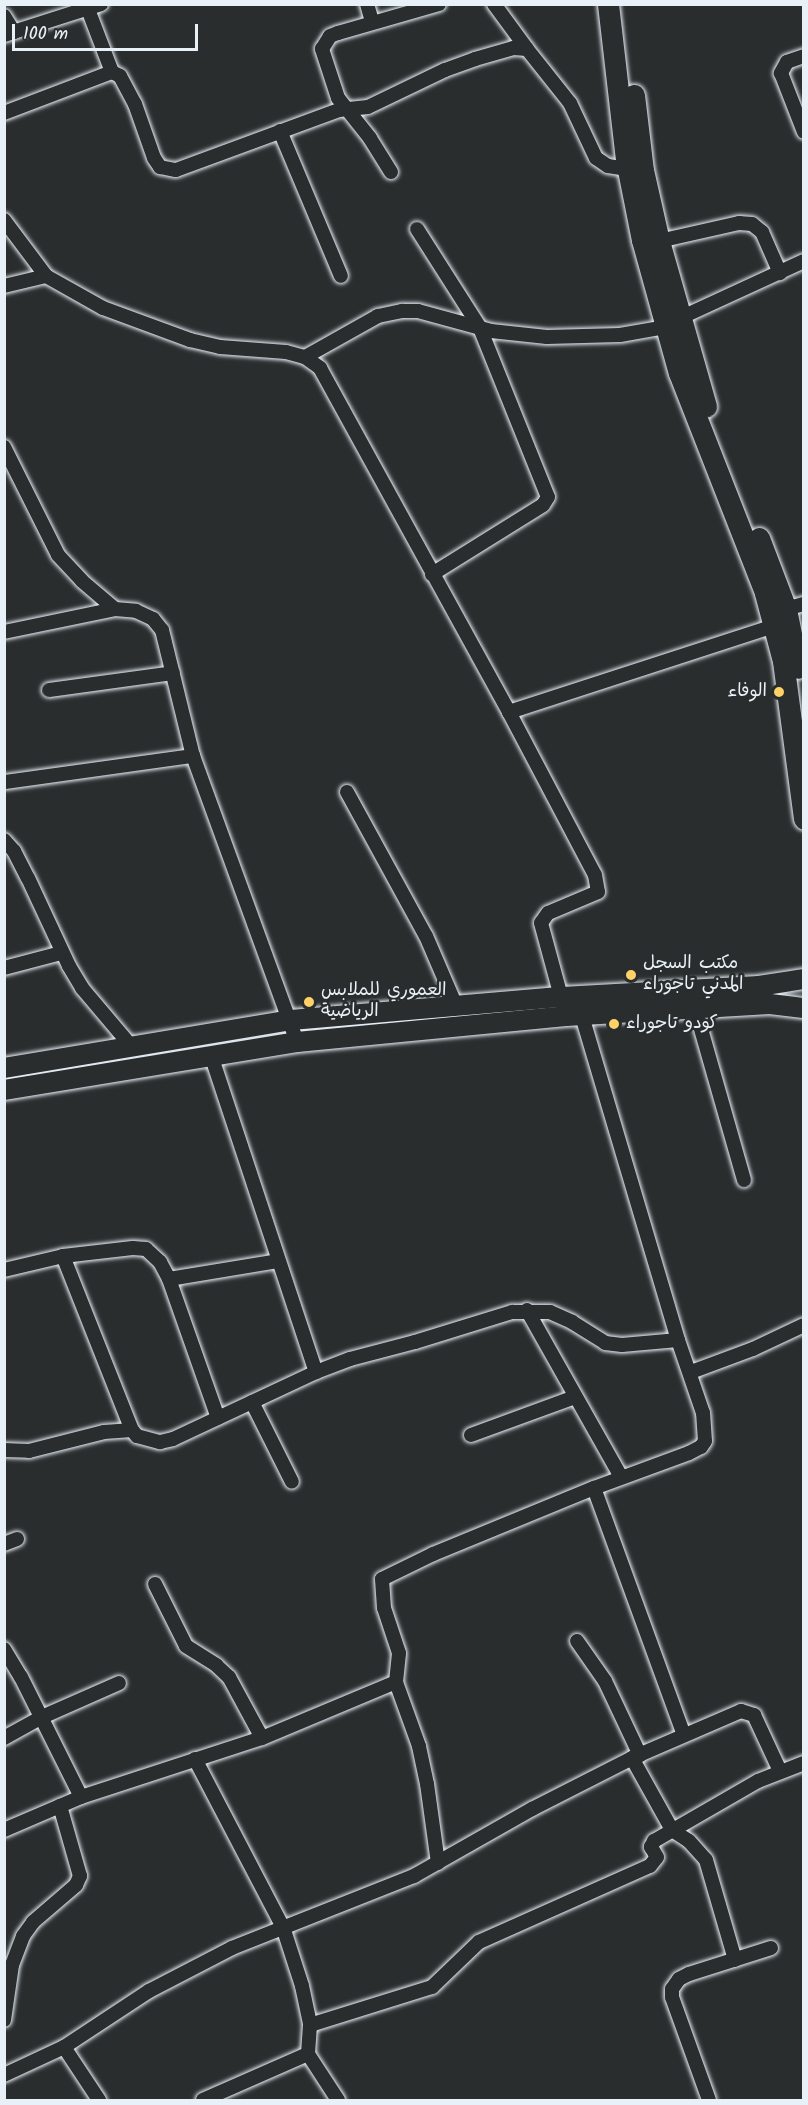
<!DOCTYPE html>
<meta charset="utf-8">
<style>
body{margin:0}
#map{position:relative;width:808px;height:2105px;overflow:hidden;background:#2a2d2e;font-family:Kalam,"Playpen Sans Arabic",sans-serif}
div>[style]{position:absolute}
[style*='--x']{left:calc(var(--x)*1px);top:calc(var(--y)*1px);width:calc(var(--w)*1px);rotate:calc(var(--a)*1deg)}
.roads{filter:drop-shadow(0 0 2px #e8f1f8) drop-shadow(0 0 2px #e8f1f8)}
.minor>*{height:14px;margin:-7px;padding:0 7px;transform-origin:7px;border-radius:7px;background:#2a2d2e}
.secondary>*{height:20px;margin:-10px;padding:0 10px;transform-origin:10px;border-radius:10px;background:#2a2d2e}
.primary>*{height:21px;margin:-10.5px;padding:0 10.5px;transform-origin:10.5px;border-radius:10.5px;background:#2a2d2e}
.dots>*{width:16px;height:16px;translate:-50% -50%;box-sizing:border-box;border:3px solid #2a2d2e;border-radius:50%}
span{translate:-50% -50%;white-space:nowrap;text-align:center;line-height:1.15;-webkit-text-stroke:5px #2a2d2e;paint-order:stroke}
.poi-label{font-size:18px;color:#e8f1f8}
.right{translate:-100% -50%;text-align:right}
.left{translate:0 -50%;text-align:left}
.frame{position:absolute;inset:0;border:6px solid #e8f1f8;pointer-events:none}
.scale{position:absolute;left:12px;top:24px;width:186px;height:27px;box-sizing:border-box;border:3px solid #e8f1f8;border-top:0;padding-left:8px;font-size:18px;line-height:21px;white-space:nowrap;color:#e8f1f8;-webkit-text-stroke:4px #2a2d2e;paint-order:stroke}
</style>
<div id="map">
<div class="roads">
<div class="minor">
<div style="--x:367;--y:4;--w:19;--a:74"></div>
<div style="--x:494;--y:4;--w:56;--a:53.7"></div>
<div style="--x:4;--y:16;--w:19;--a:58"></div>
<div style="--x:4;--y:35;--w:102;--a:-17.7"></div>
<div style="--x:804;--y:56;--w:18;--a:161"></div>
<div style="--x:787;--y:62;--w:13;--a:119"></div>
<div style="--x:781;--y:73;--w:63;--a:68.7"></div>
<div style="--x:112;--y:72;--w:9;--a:27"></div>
<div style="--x:120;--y:76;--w:32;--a:62"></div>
<div style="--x:135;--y:104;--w:57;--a:70.6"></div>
<div style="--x:154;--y:158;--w:11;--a:56"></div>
<div style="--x:160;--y:167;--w:16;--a:11"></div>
<div style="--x:176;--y:170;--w:174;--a:-20.2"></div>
<div style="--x:339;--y:110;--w:29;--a:-6"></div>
<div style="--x:368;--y:107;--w:85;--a:-25.7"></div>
<div style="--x:445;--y:70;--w:32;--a:-20"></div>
<div style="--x:475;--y:59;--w:40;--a:-16"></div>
<div style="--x:513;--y:48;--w:14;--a:4"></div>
<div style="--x:527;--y:49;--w:69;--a:51.5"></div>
<div style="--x:570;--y:103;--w:61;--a:64.7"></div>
<div style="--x:596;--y:158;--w:14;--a:34"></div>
<div style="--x:608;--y:166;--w:25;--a:9"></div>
<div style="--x:4;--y:113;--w:116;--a:-20.8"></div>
<div style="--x:112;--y:72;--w:67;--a:-110.9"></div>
<div style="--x:280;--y:131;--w:157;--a:67.2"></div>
<div style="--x:391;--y:172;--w:40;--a:-122"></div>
<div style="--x:370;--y:138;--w:51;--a:-128.7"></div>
<div style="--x:338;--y:98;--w:52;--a:-108.1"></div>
<div style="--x:322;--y:49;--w:15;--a:-58"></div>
<div style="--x:330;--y:36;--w:9;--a:-21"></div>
<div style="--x:338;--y:33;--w:105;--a:-16"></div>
<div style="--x:4;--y:220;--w:70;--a:53.1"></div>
<div style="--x:46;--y:276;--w:65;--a:29.3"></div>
<div style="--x:103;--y:308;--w:93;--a:20.2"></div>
<div style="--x:190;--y:340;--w:31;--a:13"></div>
<div style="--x:220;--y:347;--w:66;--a:4.3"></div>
<div style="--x:286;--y:352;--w:20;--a:15"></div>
<div style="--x:305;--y:357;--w:19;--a:36"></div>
<div style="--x:320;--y:368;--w:393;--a:61.2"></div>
<div style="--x:509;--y:712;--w:184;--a:62.2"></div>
<div style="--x:595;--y:875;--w:17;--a:80"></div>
<div style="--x:598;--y:892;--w:54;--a:157.2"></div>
<div style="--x:548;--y:913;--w:12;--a:125"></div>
<div style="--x:541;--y:923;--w:84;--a:74.8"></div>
<div style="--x:417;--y:229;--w:117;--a:57.5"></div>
<div style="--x:480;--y:328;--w:182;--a:68.1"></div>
<div style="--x:548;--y:497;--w:9;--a:122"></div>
<div style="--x:543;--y:505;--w:131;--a:148.1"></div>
<div style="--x:659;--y:241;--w:82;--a:-12.7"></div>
<div style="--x:739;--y:223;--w:13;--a:4"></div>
<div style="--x:752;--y:224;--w:13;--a:39"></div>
<div style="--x:762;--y:232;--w:45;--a:66.3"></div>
<div style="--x:4;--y:286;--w:43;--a:-13.4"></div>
<div style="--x:680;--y:318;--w:136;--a:-24.7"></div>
<div style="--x:305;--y:357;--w:84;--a:-29.3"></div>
<div style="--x:378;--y:316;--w:25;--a:-12"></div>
<div style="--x:402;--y:311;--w:16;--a:0"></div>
<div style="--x:418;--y:311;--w:76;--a:15.3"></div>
<div style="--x:491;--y:331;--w:56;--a:6.1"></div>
<div style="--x:547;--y:337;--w:73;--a:-1.6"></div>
<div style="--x:620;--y:335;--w:47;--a:-9.9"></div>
<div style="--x:4;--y:447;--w:121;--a:63.4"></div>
<div style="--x:58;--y:555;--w:35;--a:47"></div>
<div style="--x:82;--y:581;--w:43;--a:40.3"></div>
<div style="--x:786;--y:609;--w:19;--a:-16"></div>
<div style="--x:4;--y:632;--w:113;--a:-11.7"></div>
<div style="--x:115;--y:609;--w:21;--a:5"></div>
<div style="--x:136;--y:611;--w:19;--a:25"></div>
<div style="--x:153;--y:619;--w:14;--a:51"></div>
<div style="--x:162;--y:630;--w:130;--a:76.2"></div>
<div style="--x:49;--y:690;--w:125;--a:-7.8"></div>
<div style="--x:509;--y:712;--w:279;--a:-18"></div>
<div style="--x:5;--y:782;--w:190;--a:-7.9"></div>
<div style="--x:193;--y:756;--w:304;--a:70"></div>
<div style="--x:347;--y:792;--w:164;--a:61.3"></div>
<div style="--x:426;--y:936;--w:76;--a:66.8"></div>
<div style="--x:4;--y:840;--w:15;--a:48"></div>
<div style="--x:14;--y:851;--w:30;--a:63"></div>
<div style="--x:28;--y:878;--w:97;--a:65"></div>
<div style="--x:69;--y:966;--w:26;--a:59"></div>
<div style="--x:82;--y:988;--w:76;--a:49.8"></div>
<div style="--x:4;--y:968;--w:59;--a:-14.7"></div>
<div style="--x:695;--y:1008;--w:179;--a:74.1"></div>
<div style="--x:211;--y:1055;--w:334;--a:71.7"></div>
<div style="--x:63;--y:1256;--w:187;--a:68.4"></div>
<div style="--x:132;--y:1430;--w:8;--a:50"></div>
<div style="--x:137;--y:1436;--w:24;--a:15"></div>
<div style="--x:160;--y:1442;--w:13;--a:-13"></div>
<div style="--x:173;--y:1439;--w:158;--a:-25.1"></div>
<div style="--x:316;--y:1372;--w:36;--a:-21"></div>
<div style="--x:350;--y:1359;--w:67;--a:-14.7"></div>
<div style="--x:415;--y:1342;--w:102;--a:-17.2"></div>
<div style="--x:512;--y:1312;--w:38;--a:0"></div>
<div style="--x:550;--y:1312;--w:24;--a:24"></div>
<div style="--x:572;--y:1322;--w:39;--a:32"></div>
<div style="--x:605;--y:1343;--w:17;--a:7"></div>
<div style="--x:622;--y:1345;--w:56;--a:-5.1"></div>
<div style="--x:4;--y:1270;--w:61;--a:-13.3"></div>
<div style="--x:63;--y:1256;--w:70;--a:-6.5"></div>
<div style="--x:133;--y:1248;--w:13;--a:4"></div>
<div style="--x:146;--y:1249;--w:19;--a:43"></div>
<div style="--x:160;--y:1262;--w:19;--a:62"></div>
<div style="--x:169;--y:1279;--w:147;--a:70.6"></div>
<div style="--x:169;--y:1279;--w:110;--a:-9.4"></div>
<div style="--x:527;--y:1310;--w:192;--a:60.6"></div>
<div style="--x:691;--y:1372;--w:66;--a:-20.4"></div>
<div style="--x:753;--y:1349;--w:56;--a:-25.2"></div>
<div style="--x:252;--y:1402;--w:89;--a:63.4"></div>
<div style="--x:471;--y:1435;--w:111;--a:-20.1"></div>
<div style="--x:4;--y:1450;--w:25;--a:2"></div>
<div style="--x:29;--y:1451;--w:77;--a:-14.2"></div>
<div style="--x:104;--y:1432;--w:28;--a:-4"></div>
<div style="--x:594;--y:1488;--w:263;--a:70"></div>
<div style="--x:4;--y:1544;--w:14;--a:-21"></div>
<div style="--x:155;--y:1584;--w:69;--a:63.4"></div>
<div style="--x:186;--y:1646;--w:36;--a:32"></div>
<div style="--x:216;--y:1665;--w:18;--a:43"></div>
<div style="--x:229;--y:1677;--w:69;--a:61.6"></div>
<div style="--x:577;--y:1641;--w:49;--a:55"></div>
<div style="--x:605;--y:1681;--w:82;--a:64.7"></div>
<div style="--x:4;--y:1649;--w:33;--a:59"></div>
<div style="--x:21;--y:1677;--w:134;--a:63.4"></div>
<div style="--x:4;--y:1738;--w:43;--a:-28.9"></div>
<div style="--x:42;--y:1717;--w:84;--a:-23.8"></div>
<div style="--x:632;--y:1758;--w:82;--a:60.9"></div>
<div style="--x:672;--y:1830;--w:20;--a:33"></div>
<div style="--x:689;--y:1841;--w:25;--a:48"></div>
<div style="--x:706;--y:1860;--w:104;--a:73.8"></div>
<div style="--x:195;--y:1759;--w:190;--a:62.4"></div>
<div style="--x:283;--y:1927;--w:62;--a:72.1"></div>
<div style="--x:302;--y:1986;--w:40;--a:78"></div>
<div style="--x:310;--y:2025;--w:29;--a:94"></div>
<div style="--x:308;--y:2054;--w:55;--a:56.9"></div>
<div style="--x:4;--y:1830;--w:84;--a:-23.2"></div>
<div style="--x:81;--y:1797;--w:190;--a:-18.1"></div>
<div style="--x:262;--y:1738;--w:145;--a:-22.7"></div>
<div style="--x:438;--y:1863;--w:80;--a:-97.9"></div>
<div style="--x:427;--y:1784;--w:39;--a:-102"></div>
<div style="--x:419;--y:1746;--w:68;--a:-109.8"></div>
<div style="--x:396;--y:1682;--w:29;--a:-84"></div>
<div style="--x:399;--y:1653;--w:47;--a:-108.4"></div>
<div style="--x:384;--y:1608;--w:29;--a:-94"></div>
<div style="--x:382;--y:1579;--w:57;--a:-26.1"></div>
<div style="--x:433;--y:1554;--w:174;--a:-22.3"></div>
<div style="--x:594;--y:1488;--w:101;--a:-20.2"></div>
<div style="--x:689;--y:1453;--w:13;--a:-27"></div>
<div style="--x:701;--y:1447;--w:7;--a:-56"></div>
<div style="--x:705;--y:1441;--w:28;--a:-94"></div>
<div style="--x:703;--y:1413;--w:77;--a:-108.9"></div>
<div style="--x:678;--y:1340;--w:339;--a:-106.5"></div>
<div style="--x:4;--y:2020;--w:56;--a:-81.7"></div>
<div style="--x:12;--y:1965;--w:31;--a:-69"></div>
<div style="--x:23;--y:1936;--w:17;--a:-54"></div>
<div style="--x:33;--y:1922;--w:57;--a:-40.7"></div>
<div style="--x:76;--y:1885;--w:10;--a:-66"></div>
<div style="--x:80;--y:1876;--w:73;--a:-105.9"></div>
<div style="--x:310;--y:2025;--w:128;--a:-17.3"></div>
<div style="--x:432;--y:1987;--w:65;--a:-43.8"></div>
<div style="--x:479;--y:1942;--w:187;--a:-24"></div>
<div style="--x:650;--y:1866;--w:11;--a:-52"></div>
<div style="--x:657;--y:1857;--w:12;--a:-121"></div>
<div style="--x:651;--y:1847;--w:7;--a:-63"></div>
<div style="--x:654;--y:1841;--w:120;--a:-30"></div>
<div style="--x:758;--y:1781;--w:49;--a:-21.4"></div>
<div style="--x:64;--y:2047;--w:64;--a:56.6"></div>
<div style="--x:4;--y:2075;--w:66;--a:-25"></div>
<div style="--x:64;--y:2047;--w:102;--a:-33.4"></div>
<div style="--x:149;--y:1991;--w:93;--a:-27.4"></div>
<div style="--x:232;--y:1948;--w:196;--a:-21.6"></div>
<div style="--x:414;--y:1876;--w:136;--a:-29.6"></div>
<div style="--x:532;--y:1809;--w:112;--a:-27"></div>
<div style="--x:632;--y:1758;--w:119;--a:-23.3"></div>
<div style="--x:741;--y:1711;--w:14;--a:17"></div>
<div style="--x:754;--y:1715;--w:62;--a:65.1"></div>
<div style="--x:203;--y:2100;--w:115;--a:-23.7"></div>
<div style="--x:709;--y:2100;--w:109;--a:-109.8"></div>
<div style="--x:672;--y:1997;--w:8;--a:-90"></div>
<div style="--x:672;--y:1989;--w:12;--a:-55"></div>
<div style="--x:679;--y:1979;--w:11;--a:-27"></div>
<div style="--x:689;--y:1974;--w:86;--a:-17.6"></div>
</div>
<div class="secondary">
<div style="--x:4;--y:1068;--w:291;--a:-9.5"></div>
<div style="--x:291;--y:1020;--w:272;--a:-4.9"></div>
<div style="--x:562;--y:997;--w:197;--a:-3.2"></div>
<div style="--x:759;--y:986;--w:46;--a:-8.8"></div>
<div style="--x:4;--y:1090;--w:297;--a:-9.3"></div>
<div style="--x:297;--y:1042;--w:270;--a:-5.5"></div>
<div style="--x:566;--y:1016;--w:204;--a:-3.4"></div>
<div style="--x:770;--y:1004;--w:34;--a:7"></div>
</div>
<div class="primary">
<div style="--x:608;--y:4;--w:157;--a:83.4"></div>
<div style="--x:626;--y:160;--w:82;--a:78.7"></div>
<div style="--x:642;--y:240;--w:138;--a:74.5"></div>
<div style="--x:679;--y:373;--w:236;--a:68.6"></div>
<div style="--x:765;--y:593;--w:70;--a:75.2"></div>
<div style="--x:783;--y:661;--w:159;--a:82.4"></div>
<div style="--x:634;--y:95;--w:76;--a:83.2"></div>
<div style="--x:643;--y:170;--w:73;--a:77.3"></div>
<div style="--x:659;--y:241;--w:172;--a:74.1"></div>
<div style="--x:759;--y:538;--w:76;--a:69.2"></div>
<div style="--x:786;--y:609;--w:60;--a:78.5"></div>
</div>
</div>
<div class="dots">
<div style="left:779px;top:692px;background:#ffd166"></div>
<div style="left:631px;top:975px;background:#ffd166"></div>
<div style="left:309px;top:1002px;background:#ffd166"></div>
<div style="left:614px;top:1024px;background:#ffd166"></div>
</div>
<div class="poi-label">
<span class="right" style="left:767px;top:692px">الوفاء</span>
<span class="left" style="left:643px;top:975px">مكتب السجل<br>المدني تاجوراء</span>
<span class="left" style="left:321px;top:1002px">العموري للملابس<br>الرياضية</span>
<span class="left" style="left:626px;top:1024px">كودو تاجوراء</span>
</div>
<div class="frame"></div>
<div class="scale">100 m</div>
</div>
